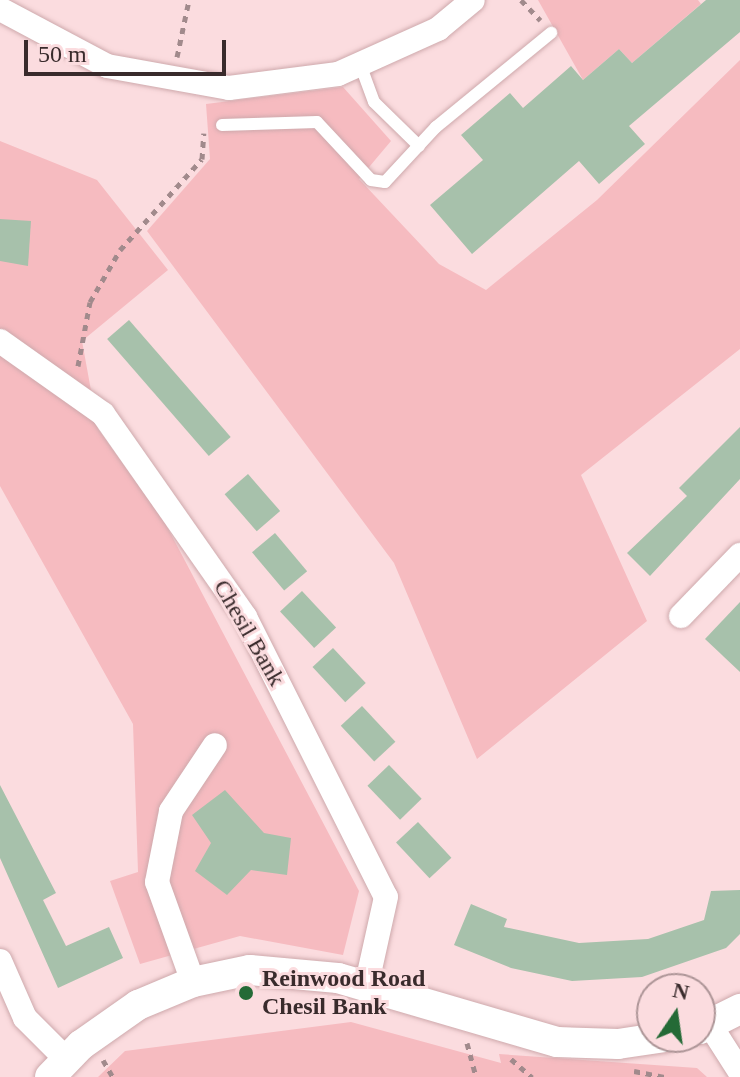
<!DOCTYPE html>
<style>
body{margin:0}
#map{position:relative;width:740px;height:1077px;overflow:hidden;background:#fbdcdf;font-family:"Times New Roman",serif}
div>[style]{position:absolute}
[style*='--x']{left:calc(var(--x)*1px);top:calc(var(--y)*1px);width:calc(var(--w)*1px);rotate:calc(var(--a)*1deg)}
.green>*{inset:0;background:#f6bbc0}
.building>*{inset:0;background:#a7c1ab;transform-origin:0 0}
.path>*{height:5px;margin-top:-2.5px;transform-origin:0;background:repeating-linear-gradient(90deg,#a18a8c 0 6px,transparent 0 12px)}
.roads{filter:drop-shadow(0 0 2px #cea9ac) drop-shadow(0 0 2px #cea9ac)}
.service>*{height:12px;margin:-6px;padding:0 6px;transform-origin:6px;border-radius:6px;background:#fff}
.minor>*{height:24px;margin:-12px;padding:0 12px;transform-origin:12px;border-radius:12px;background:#fff}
.tertiary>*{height:30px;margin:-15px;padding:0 15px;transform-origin:15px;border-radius:15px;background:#fff}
.dots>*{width:22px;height:22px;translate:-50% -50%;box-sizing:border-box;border:4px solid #fbdcdf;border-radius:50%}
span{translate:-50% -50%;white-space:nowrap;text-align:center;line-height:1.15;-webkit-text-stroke:6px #fbdcdf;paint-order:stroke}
.street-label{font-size:24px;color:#392b2c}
.poi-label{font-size:24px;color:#392b2c;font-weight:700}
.left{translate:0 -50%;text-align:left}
.north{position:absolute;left:636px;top:973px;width:80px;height:80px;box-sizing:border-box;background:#fbdcdf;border:2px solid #ad9597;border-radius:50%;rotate:13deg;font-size:22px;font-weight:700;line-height:32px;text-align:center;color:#392b2c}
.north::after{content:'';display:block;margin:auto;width:28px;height:36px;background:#246a36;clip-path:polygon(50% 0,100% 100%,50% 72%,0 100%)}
.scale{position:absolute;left:24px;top:40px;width:202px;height:36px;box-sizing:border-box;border:4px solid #392b2c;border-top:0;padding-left:10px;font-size:24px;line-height:28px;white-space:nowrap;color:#392b2c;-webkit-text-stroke:6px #fbdcdf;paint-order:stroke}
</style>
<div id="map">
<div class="green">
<div style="clip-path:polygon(538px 0,698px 0,701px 4px,632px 63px,619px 49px,583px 80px)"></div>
<div style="clip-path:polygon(740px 60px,740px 349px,581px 475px,647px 621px,477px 759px,394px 563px,147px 231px,210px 159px,206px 104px,343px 87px,391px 141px,359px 179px,439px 264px,486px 290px,597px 200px)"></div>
<div style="clip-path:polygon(0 141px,97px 180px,168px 270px,82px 341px,98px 429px,164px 521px,359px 891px,343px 955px,240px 936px,140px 964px,110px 881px,138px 872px,133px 724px,0 486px)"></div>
<div style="clip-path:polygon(351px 1022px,501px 1063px,499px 1054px,697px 1068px,707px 1077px,98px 1077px,125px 1051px)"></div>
</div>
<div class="building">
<div style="clip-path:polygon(706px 0,740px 0,740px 32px,629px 126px,645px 144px,599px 184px,579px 161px,472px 254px,430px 205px,483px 160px,461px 135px,510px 93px,523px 108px,571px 66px,583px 80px,619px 49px,632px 63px)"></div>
<div style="clip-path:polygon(0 219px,31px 221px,28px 266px,0 261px)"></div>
<div style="left:129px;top:320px;width:155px;height:29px;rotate:49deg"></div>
<div style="clip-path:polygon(740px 427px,740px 479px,650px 576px,627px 553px,687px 496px,679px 488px)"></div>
<div style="left:248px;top:474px;width:49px;height:31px;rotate:49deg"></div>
<div style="left:275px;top:533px;width:50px;height:30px;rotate:50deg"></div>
<div style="left:302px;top:591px;width:50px;height:30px;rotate:47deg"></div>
<div style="clip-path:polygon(740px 602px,740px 672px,705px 639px)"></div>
<div style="left:333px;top:648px;width:48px;height:28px;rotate:47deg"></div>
<div style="left:362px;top:706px;width:49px;height:29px;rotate:47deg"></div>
<div style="left:389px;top:765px;width:47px;height:30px;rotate:46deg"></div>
<div style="clip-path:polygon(0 785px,56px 893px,43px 900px,66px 946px,109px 927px,123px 958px,58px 988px,0 858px)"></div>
<div style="clip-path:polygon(225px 790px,264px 833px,291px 838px,287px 875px,251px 870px,227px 895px,195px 871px,211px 843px,192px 815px)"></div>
<div style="left:418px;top:822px;width:49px;height:30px;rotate:47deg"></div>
<div style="clip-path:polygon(740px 890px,740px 934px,726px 948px,642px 977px,572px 981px,511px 968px,454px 945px,471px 904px,507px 919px,504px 927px,579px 943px,648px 939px,704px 920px,711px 891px)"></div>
</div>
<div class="path">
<div style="--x:521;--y:0;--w:28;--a:46"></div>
<div style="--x:177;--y:57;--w:58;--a:-78.1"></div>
<div style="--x:78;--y:366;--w:65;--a:-79.4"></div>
<div style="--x:90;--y:302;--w:60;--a:-60"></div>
<div style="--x:120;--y:250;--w:122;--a:-48"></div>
<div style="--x:202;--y:159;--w:26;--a:-86"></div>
<div style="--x:467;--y:1043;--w:35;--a:75"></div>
<div style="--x:511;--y:1059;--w:28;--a:41"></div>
<div style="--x:103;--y:1060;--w:20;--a:60"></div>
<div style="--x:634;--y:1071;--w:31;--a:11"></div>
</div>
<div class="roads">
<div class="service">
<div style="--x:360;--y:64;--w:40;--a:69.8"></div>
<div style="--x:374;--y:102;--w:63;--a:44.4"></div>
<div style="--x:222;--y:125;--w:95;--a:-1.8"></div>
<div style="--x:317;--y:122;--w:79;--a:47"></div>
<div style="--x:371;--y:180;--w:14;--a:8"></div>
<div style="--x:385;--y:182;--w:75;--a:-47.2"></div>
<div style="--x:436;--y:127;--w:149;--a:-39.3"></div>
</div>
<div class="minor">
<div style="--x:0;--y:9;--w:121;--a:28"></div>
<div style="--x:107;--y:66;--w:124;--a:10.2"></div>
<div style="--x:229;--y:88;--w:110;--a:-7.3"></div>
<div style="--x:338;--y:74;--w:110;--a:-24.2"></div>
<div style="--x:438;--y:29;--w:45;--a:-39.6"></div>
<div style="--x:0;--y:341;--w:126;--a:35.3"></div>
<div style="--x:103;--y:414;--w:248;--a:55"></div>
<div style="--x:245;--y:617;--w:313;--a:63.3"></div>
<div style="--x:386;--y:897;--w:92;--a:102.5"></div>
<div style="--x:681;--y:616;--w:85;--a:-46"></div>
<div style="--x:0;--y:961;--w:62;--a:66.3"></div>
<div style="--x:25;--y:1018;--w:58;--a:45"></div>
<div style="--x:193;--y:982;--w:106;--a:-109.8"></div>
<div style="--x:157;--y:882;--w:72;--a:-78.8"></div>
<div style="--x:171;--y:811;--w:79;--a:-56.3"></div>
<div style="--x:710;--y:1025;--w:56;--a:57.4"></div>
</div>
<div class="tertiary">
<div style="--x:700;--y:1029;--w:45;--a:-26.6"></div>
<div style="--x:50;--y:1077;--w:45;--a:-45.9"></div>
<div style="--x:81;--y:1045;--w:70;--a:-35.1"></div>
<div style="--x:138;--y:1005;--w:60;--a:-22.7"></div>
<div style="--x:193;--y:982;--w:58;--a:-11.9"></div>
<div style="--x:250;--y:970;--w:88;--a:5.2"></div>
<div style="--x:338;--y:978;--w:228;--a:16.3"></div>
<div style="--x:557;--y:1042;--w:61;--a:1.9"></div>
<div style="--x:618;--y:1044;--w:48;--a:-8.5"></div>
</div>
</div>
<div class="dots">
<div style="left:246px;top:993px;background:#246a36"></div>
</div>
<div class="street-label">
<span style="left:249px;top:633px;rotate:60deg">Chesil Bank</span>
</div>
<div class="poi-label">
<span class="left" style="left:262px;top:993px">Reinwood Road<br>Chesil Bank</span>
</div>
<div class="north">N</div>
<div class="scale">50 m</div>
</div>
